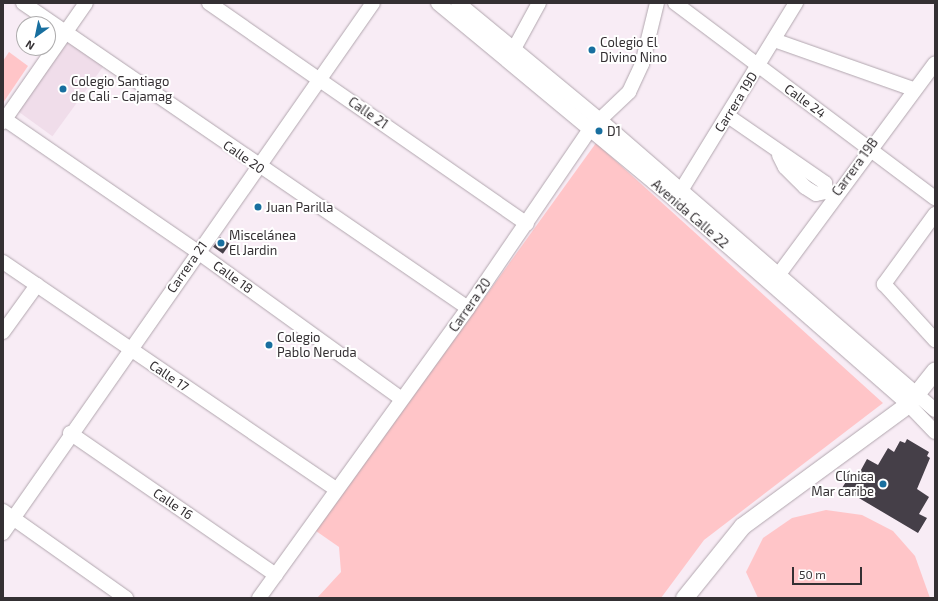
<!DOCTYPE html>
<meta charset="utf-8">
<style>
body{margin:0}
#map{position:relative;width:938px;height:601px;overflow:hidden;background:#f8ecf5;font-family:"Exo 2",sans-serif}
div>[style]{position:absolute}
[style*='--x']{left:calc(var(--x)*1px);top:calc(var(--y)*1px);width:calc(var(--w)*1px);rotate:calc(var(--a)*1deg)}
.built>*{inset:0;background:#f0ddea;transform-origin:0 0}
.green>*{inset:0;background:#ffc5c8}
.building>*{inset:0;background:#453f48;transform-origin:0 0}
.roads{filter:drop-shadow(0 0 1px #b1a6ae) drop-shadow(0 0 1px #b1a6ae)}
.minor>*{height:14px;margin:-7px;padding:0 7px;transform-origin:7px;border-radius:7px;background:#fff}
.major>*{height:17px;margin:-8.5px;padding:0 8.5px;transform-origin:8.5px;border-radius:8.5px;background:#fff}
.dots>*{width:11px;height:11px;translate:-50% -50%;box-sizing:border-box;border:2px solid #fff;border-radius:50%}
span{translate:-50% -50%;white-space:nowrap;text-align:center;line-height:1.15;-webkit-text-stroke:4px #fff;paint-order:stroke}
.poi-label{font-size:13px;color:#343033}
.left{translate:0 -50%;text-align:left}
.right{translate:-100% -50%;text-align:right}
.street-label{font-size:13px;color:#343033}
.frame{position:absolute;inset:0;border:4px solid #343033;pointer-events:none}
.north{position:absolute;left:16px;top:16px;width:40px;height:40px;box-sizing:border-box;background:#fff;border:1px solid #aeacad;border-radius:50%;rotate:213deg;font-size:11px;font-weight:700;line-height:16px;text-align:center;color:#343033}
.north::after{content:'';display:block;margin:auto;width:14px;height:18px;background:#186f9f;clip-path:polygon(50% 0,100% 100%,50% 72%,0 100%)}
.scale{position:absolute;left:792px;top:567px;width:70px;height:18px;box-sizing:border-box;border:2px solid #343033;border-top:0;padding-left:5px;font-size:12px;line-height:14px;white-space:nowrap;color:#343033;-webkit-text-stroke:3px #fff;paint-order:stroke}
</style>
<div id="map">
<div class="built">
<div style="left:70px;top:39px;width:43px;height:89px;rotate:36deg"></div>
</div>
<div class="green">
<div style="clip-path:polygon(9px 52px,28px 66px,3px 103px,3px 61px)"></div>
<div style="clip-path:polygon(596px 143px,883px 403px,704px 540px,661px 598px,317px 598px,341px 572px,339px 547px,316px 531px)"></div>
<div style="clip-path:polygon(826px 510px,862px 515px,893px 531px,915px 556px,930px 598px,758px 598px,746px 572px,763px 538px,792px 518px)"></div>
</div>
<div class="building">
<div style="left:220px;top:237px;width:12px;height:12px;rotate:35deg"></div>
<div style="clip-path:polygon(907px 439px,929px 452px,927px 456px,930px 458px,917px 489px,929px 497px,919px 514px,927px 518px,918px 533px,842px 488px,849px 477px,856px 479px,867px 459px,878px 465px,888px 448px,894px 452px,900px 441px,905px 443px)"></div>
</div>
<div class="roads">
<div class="minor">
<div style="--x:23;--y:3;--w:539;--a:34.43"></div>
<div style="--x:209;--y:3;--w:387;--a:34.8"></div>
<div style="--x:438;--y:3;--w:308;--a:39.7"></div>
<div style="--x:675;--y:200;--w:310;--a:41.2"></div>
<div style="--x:908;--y:404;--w:39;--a:46"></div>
<div style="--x:458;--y:3;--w:184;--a:39.5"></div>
<div style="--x:600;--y:120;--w:443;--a:40.9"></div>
<div style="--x:675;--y:3;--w:325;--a:36.9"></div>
<div style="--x:774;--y:40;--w:147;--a:19.4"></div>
<div style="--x:515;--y:47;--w:50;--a:-61.4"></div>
<div style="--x:728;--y:116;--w:118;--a:34.6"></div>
<div style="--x:825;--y:183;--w:9;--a:84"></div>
<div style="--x:826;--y:192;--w:10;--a:169"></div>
<div style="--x:816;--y:194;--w:13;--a:-148"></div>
<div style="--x:805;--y:187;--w:28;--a:-135"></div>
<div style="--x:785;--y:167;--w:13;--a:-117"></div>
<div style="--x:3;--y:118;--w:237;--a:34.5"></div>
<div style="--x:198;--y:252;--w:251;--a:35.8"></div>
<div style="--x:3;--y:122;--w:145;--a:-55.1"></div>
<div style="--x:677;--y:197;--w:228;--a:-58.5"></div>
<div style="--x:935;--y:214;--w:87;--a:126.1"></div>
<div style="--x:884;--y:284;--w:76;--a:47.7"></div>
<div style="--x:3;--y:262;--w:403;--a:34.3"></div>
<div style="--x:779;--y:274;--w:262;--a:-53.5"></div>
<div style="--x:3;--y:332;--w:58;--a:-54.1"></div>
<div style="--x:70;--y:433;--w:250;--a:34.6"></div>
<div style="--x:3;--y:511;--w:151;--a:35.3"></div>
<div style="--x:3;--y:533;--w:646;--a:-55.08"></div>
<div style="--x:259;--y:598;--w:357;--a:-54.2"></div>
<div style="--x:468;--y:308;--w:217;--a:-55.7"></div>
<div style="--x:590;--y:129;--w:54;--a:-43.5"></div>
<div style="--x:629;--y:92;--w:31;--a:-65"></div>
<div style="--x:642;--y:64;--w:63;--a:-76.2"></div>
</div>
<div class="major">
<div style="--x:684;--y:598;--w:92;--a:-51.1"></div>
<div style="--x:742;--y:526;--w:206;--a:-36.3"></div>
<div style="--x:908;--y:404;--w:43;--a:-51.5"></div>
</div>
</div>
<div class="dots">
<div style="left:592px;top:50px;background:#186f9f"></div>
<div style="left:63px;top:89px;background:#186f9f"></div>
<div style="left:599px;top:131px;background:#186f9f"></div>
<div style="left:258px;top:207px;background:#186f9f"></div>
<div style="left:221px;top:243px;background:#186f9f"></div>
<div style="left:269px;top:345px;background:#186f9f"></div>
<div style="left:883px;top:484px;background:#186f9f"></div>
</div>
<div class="poi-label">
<span class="left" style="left:600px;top:50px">Colegio El<br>Divino Nino</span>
<span class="left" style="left:71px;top:89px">Colegio Santiago<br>de Cali - Cajamag</span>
<span class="left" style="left:607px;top:131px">D1</span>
<span class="left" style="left:266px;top:207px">Juan Parilla</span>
<span class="left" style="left:229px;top:243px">Miscelánea<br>El Jardin</span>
<span class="left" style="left:277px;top:345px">Colegio<br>Pablo Neruda</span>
<span class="right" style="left:874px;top:484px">Clínica<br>Mar caribe</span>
</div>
<div class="street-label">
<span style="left:805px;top:101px;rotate:36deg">Calle 24</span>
<span style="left:736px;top:102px;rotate:-58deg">Carrera 19D</span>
<span style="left:368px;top:113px;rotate:35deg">Calle 21</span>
<span style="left:244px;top:157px;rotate:35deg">Calle 20</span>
<span style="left:855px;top:167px;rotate:-54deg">Carrera 19B</span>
<span style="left:690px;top:214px;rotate:41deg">Avenida Calle 22</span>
<span style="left:187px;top:267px;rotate:-55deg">Carrera 21</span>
<span style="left:233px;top:277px;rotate:36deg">Calle 18</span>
<span style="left:470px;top:305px;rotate:-55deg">Carrera 20</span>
<span style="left:169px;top:376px;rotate:34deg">Calle 17</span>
<span style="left:173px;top:504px;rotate:34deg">Calle 16</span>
</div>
<div class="frame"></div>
<div class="north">N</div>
<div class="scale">50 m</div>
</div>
